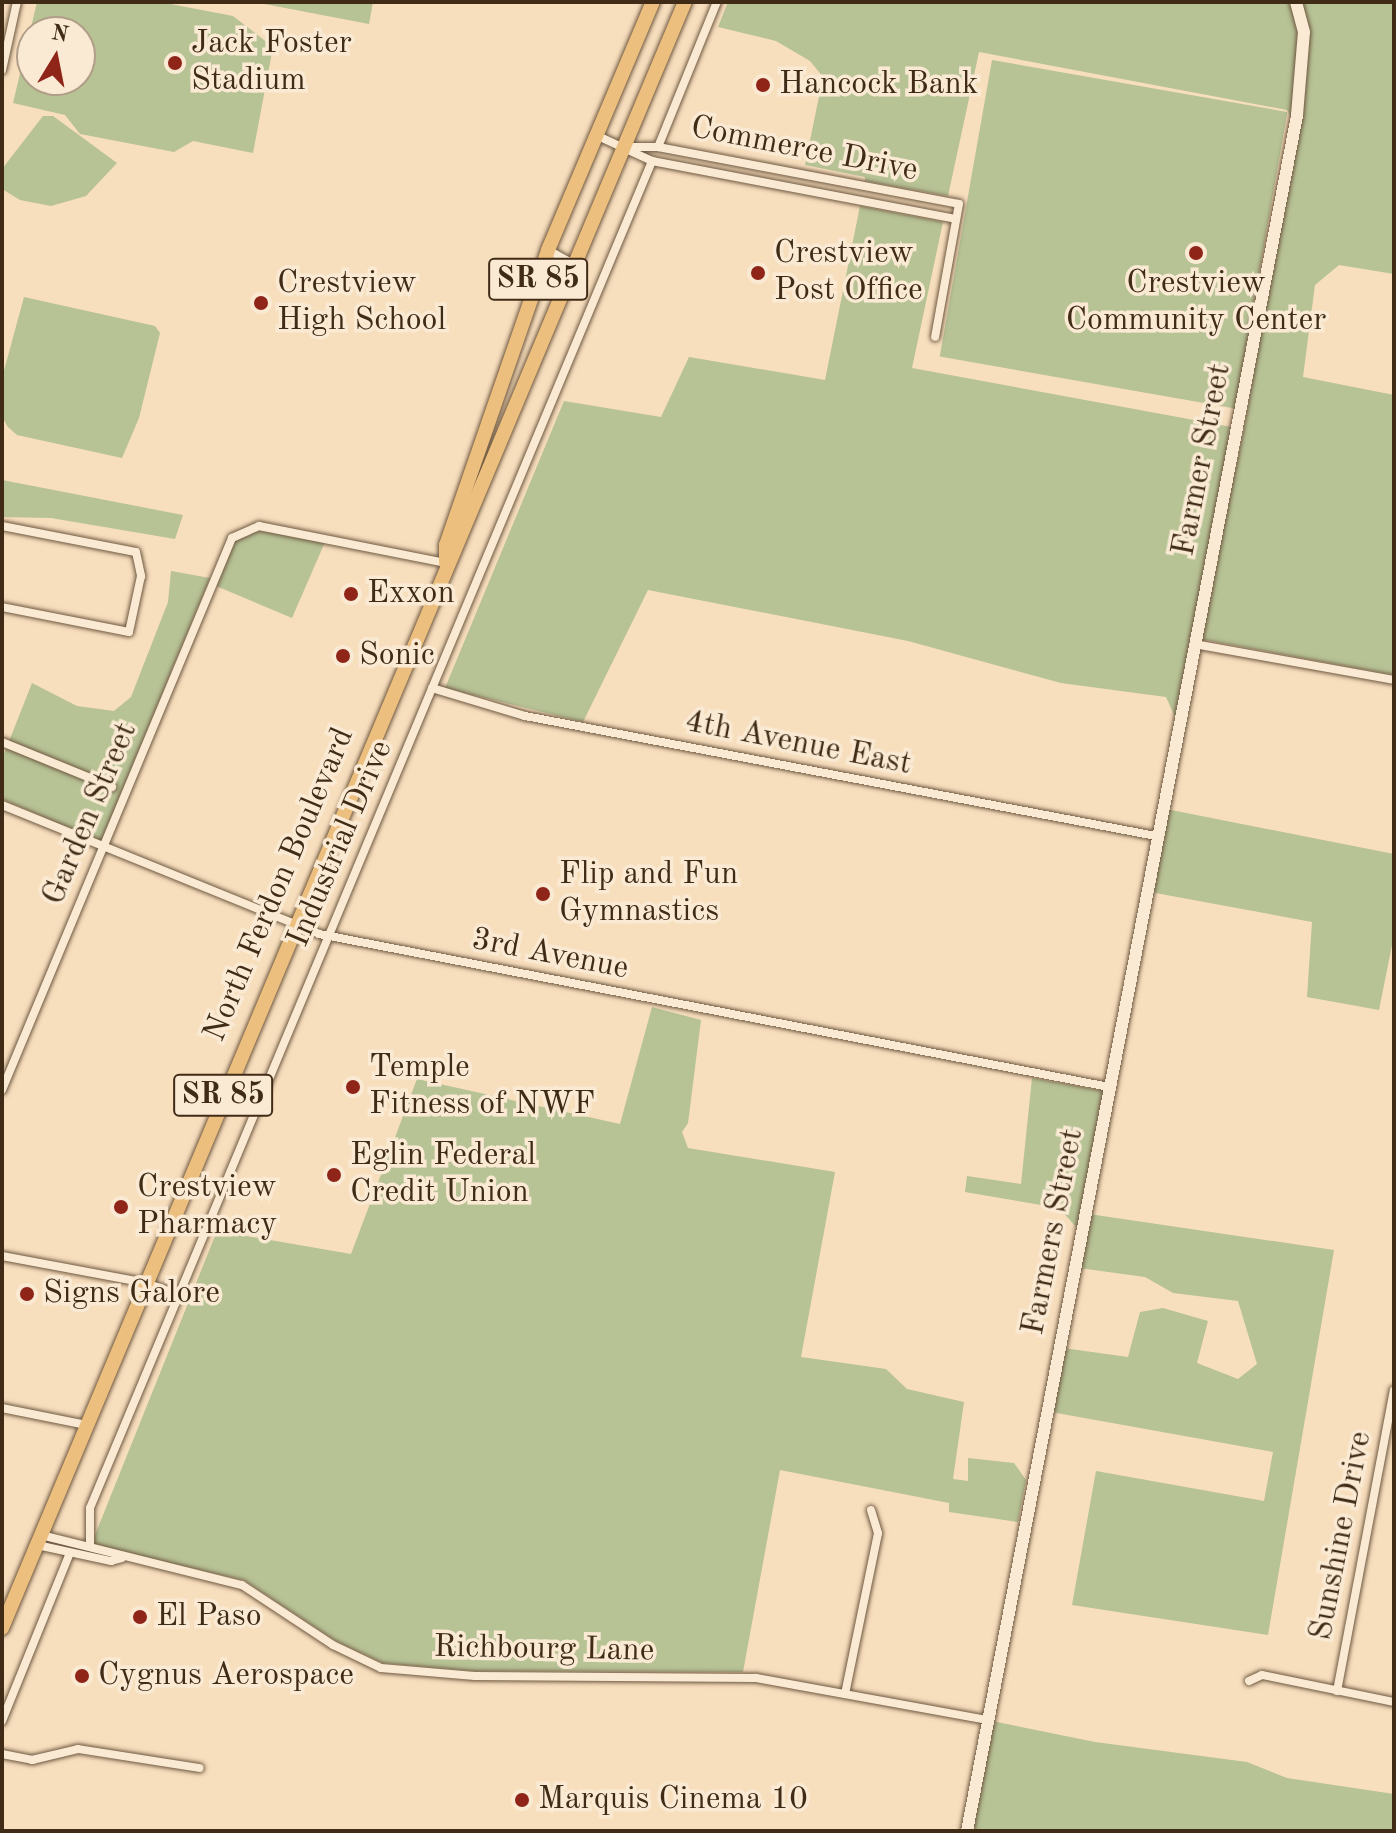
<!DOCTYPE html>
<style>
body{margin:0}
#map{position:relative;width:1396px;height:1833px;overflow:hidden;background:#f7debd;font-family:"Old Standard TT",serif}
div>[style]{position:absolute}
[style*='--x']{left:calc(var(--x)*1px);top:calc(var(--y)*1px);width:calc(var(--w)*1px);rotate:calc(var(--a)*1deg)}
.green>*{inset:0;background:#b7c295;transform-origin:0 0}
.roads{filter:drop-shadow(0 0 2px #6e5840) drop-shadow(0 0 2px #6e5840)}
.street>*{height:8px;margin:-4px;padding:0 4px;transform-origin:4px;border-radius:4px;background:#faead4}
.secondary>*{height:12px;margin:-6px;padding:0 6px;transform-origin:6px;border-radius:6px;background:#faead4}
.primary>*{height:14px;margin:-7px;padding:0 7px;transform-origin:7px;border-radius:7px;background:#ecbf7e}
.dots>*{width:22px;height:22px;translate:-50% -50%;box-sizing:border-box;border:4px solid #faead4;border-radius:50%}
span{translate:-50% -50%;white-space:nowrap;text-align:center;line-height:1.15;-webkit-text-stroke:7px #faead4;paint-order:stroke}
.shield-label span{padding:2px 6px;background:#faead4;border:2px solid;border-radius:6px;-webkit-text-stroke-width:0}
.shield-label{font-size:30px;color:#402b16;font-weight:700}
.poi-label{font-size:32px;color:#402b16}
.left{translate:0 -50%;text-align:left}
.street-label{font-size:32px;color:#402b16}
.frame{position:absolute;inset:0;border:4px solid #402b16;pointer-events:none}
.north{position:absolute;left:16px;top:16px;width:80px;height:80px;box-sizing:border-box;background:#faead4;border:2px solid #b09e88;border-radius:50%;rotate:10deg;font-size:22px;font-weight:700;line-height:32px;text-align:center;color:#402b16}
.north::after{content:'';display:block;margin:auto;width:28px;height:36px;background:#8f2418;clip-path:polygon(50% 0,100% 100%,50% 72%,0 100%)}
</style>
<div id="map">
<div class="green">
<div style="clip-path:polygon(evenodd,37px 2px,160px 2px,233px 16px,273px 47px,253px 153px,193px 141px,174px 152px,80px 134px,65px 115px,13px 103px,37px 2px,32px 32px,80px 32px,80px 80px,32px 80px,32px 32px)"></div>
<div style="clip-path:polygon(254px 2px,373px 2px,369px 24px)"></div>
<div style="clip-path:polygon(728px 2px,1292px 2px,1300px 33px,1292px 119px,1287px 110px,979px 52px,948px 196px,865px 181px,865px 177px,805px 165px,823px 77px,810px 61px,776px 41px,718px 27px)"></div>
<div style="clip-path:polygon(1301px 2px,1394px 2px,1394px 274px,1339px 265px,1315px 285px,1303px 377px,1394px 395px,1394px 675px,1200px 639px,1244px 429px,1289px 172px)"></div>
<div style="left:992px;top:60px;width:300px;height:301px;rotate:10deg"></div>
<div style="clip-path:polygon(43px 116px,53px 116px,117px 163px,86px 196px,51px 206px,20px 200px,2px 189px,2px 169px)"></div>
<div style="clip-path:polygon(860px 206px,943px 222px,912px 368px,1232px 427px,1175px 717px,1166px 697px,1061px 683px,908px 641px,648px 590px,583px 722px,445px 688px,564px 401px,661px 417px,689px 357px,825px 380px)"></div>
<div style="clip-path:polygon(24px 297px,155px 326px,160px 333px,139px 418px,122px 458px,17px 435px,8px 427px,2px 417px,2px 378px)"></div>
<div style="clip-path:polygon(2px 480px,183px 515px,175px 539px,51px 518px,2px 517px)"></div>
<div style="clip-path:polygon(259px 531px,325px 542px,292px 618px,216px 586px,235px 541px)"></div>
<div style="clip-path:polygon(171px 571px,210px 578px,101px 842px,2px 799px,2px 759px,32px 683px,77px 706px,114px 711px,131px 697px,168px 602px)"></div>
<div style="clip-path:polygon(1166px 809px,1394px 854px,1394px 935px,1379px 1010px,1307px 997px,1312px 922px,1150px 892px)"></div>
<div style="clip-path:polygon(652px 1007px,701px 1020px,688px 1123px,682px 1132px,688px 1148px,835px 1172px,801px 1357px,886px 1369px,907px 1389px,964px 1402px,953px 1479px,968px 1481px,968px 1458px,1014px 1463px,1026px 1480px,1018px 1522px,949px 1512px,949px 1503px,780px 1470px,743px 1672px,475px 1671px,383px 1663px,336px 1641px,244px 1580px,91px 1545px,217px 1231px,351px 1254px,417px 1079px,620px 1124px)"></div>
<div style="clip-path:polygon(1032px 1078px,1103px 1091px,1077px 1228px,1059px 1208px,965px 1192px,967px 1176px,1021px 1184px)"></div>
<div style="clip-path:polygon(1089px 1214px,1334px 1250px,1268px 1635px,1072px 1605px,1096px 1471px,1264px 1501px,1273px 1452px,1051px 1412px,1063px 1348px,1128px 1357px,1140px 1312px,1163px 1308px,1208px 1321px,1197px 1363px,1238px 1379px,1257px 1364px,1238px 1301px,1173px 1293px,1145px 1277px,1079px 1268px)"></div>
<div style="clip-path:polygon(992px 1721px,1095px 1742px,1247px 1762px,1287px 1778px,1394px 1794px,1394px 1831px,971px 1831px)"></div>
</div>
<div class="roads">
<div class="street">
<div style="--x:2;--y:70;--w:70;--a:-77.6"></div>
<div style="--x:598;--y:136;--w:60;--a:24.8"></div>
<div style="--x:652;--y:161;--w:309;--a:10.8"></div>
<div style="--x:624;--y:147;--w:34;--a:0"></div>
<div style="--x:658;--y:147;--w:306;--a:10.7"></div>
<div style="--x:959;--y:204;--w:135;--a:100.2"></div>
<div style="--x:658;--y:147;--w:157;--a:-67.9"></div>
<div style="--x:548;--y:250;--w:29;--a:29"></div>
<div style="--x:2;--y:526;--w:136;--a:11"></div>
<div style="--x:136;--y:552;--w:25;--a:78"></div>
<div style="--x:141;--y:576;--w:57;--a:102.1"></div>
<div style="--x:129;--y:632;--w:129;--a:-168.9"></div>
<div style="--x:1194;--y:644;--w:203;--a:10.2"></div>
<div style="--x:432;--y:688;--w:97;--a:16.8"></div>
<div style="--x:525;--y:716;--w:642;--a:10.77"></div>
<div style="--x:2;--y:742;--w:119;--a:22.2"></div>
<div style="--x:2;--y:805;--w:342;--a:22.1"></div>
<div style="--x:319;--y:934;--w:805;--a:10.96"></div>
<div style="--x:2;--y:1090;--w:598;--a:-67.38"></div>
<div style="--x:232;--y:538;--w:30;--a:-24"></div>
<div style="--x:259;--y:526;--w:191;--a:11.2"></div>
<div style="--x:2;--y:1256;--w:147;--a:10.6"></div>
<div style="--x:146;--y:1283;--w:38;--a:20"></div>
<div style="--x:2;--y:1408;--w:86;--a:11.4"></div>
<div style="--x:41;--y:1535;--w:207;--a:14"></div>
<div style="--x:242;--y:1585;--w:109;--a:33.4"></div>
<div style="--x:333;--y:1645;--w:53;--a:25.6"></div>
<div style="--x:381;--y:1668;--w:94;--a:4.9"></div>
<div style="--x:475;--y:1676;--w:281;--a:0.4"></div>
<div style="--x:756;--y:1678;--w:236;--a:10.3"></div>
<div style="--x:37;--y:1545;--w:76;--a:12.2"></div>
<div style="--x:111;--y:1561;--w:11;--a:-15"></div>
<div style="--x:90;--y:1546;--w:38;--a:-90"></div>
<div style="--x:90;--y:1508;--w:1460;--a:-67.35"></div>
<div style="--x:1249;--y:1681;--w:14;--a:-25"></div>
<div style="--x:1262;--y:1675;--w:135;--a:11.6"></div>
<div style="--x:1337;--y:1691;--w:306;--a:-79.3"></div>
<div style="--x:845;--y:1694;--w:164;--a:-78.4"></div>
<div style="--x:878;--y:1533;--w:24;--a:-107"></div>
<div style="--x:2;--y:1721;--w:181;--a:-68"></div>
<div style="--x:2;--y:1754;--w:31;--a:11"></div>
<div style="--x:32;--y:1760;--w:47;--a:-13.4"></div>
<div style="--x:78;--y:1749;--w:123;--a:8.9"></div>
</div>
<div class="secondary">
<div style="--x:967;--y:1831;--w:1747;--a:-79.11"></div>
<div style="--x:1297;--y:115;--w:83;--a:-85.2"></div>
<div style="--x:1304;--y:32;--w:31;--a:-105"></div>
</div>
<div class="primary">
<div style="--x:446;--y:563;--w:18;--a:-90"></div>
<div style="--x:446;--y:545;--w:312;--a:-70.9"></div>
<div style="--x:548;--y:250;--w:269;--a:-67.1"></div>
<div style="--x:2;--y:1628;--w:1764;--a:-67.22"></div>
</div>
</div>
<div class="dots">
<div style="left:175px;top:63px;background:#8f2418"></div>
<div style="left:763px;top:85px;background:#8f2418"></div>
<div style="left:1196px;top:253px;background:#8f2418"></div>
<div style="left:758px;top:273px;background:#8f2418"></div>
<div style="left:261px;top:303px;background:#8f2418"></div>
<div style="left:351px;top:594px;background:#8f2418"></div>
<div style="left:343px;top:656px;background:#8f2418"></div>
<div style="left:543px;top:894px;background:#8f2418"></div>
<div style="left:353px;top:1087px;background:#8f2418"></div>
<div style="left:334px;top:1175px;background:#8f2418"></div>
<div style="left:121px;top:1207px;background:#8f2418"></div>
<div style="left:27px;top:1294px;background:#8f2418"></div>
<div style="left:140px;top:1617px;background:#8f2418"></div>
<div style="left:82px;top:1676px;background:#8f2418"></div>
<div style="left:522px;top:1800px;background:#8f2418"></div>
</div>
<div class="shield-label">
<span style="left:538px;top:279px">SR 85</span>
<span style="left:223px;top:1095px">SR 85</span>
</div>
<div class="poi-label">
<span class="left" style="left:191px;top:63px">Jack Foster<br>Stadium</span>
<span class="left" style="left:779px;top:85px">Hancock Bank</span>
<span class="left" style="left:774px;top:273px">Crestview<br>Post Office</span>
<span class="left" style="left:277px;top:303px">Crestview<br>High School</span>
<span style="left:1196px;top:303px">Crestview<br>Community Center</span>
<span class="left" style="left:367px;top:594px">Exxon</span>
<span class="left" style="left:359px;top:656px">Sonic</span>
<span class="left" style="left:559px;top:894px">Flip and Fun<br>Gymnastics</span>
<span class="left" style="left:369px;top:1087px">Temple<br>Fitness of NWF</span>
<span class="left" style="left:350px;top:1175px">Eglin Federal<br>Credit Union</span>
<span class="left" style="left:137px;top:1207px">Crestview<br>Pharmacy</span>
<span class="left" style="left:43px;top:1294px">Signs Galore</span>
<span class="left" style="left:156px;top:1617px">El Paso</span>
<span class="left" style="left:98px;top:1676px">Cygnus Aerospace</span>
<span class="left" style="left:538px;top:1800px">Marquis Cinema 10</span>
</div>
<div class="street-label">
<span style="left:804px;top:150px;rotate:11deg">Commerce Drive</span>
<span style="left:1203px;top:460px;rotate:-79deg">Farmer Street</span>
<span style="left:798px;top:744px;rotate:11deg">4th Avenue East</span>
<span style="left:91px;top:814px;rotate:-67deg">Garden Street</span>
<span style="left:341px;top:844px;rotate:-67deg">Industrial Drive</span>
<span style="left:280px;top:885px;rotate:-67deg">North Ferdon Boulevard</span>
<span style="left:550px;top:955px;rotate:11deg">3rd Avenue</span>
<span style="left:1054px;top:1232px;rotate:-79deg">Farmers Street</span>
<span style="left:1342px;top:1536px;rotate:-79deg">Sunshine Drive</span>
<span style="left:544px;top:1650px;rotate:1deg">Richbourg Lane</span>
</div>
<div class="frame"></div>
<div class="north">N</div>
</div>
